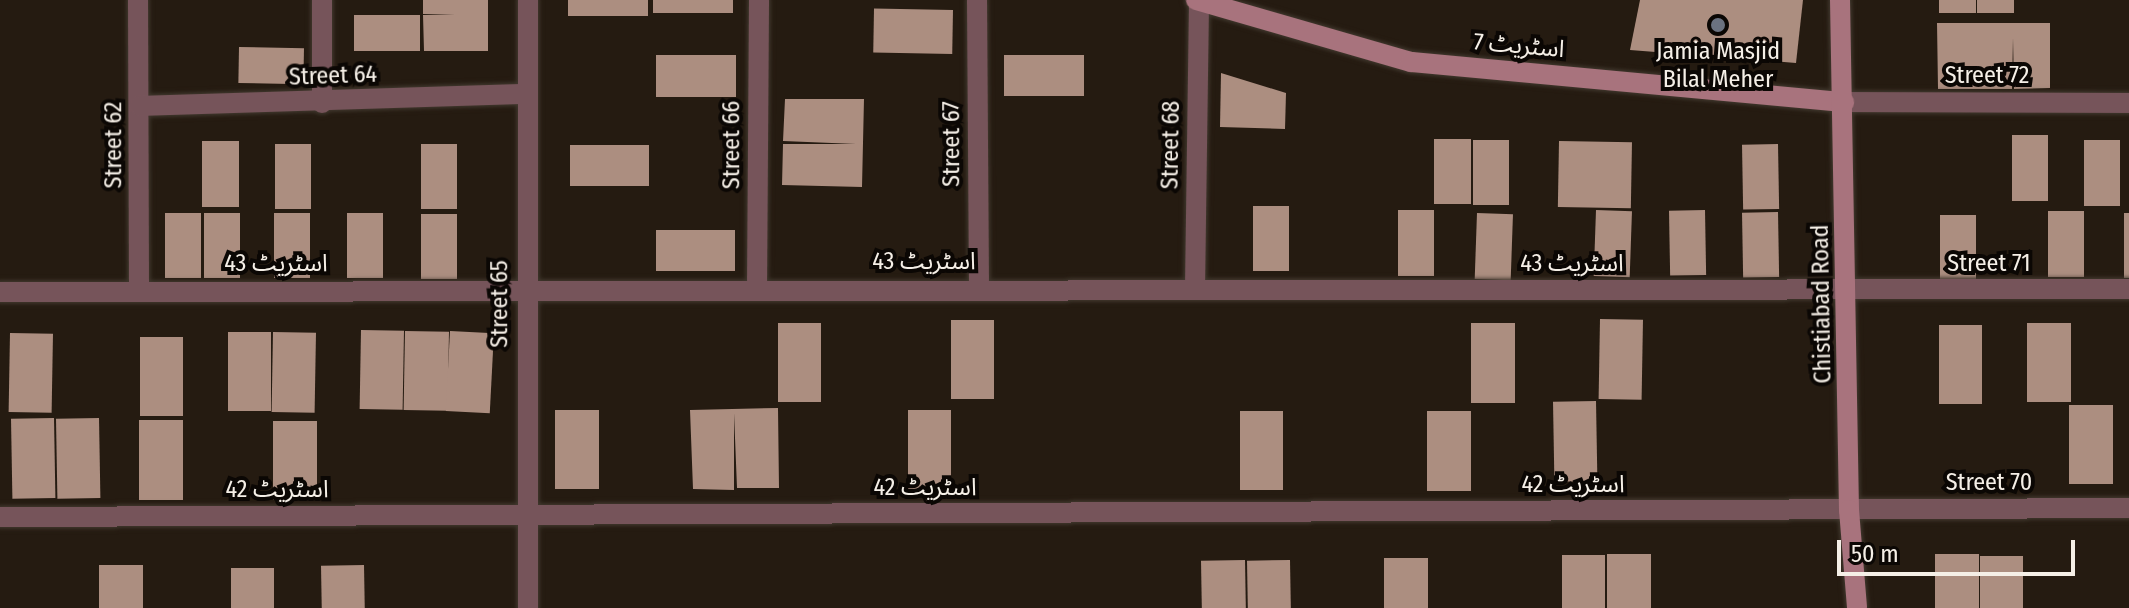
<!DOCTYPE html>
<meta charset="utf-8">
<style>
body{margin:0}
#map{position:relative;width:2129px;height:608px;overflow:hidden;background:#251b11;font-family:"Fira Sans Condensed","Noto Sans Arabic",sans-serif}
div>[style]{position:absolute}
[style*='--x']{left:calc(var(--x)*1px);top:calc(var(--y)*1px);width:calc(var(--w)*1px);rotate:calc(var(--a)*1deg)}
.building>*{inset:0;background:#ac8e80;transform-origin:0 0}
.roads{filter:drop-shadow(0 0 2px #42392f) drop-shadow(0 0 2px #42392f)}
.street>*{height:20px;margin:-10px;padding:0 10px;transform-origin:10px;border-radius:10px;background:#76545a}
.secondary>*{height:20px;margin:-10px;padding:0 10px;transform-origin:10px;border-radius:10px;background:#a8737d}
.dots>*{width:22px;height:22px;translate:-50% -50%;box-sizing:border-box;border:4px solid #0b0704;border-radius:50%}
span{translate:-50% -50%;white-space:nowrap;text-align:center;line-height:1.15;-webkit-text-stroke:8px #0b0704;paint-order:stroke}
.street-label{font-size:24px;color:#f5efe7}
.poi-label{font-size:24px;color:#f5efe7}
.scale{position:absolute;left:1837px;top:540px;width:238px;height:36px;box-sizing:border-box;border:4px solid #f5efe7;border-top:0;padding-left:10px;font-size:24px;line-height:28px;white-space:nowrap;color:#f5efe7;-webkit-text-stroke:6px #0b0704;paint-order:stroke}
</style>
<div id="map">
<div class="building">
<div style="clip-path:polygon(423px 0,488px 0,488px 51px,424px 51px,423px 15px,455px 14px,423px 14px)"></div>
<div style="left:568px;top:0;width:80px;height:16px"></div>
<div style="left:653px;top:0;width:80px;height:13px"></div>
<div style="clip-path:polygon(1640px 0,1803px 0,1796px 63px,1630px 50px)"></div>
<div style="left:1939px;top:0;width:37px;height:13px"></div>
<div style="left:1977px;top:0;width:37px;height:13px"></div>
<div style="left:953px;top:10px;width:44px;height:79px;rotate:91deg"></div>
<div style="left:354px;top:15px;width:66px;height:36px"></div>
<div style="clip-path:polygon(1937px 23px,2050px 23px,2050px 88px,2014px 89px,2013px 38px,2012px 89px,1938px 89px)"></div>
<div style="left:239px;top:47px;width:65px;height:36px;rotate:1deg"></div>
<div style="left:656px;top:55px;width:80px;height:42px"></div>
<div style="left:1004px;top:55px;width:80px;height:41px"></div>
<div style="clip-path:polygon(1221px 73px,1286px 93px,1285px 129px,1220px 127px)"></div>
<div style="clip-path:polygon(785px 99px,864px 99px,862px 187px,782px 185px,783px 144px,856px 144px,783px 141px)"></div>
<div style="left:2048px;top:135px;width:66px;height:36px;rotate:90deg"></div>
<div style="left:1471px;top:139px;width:65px;height:37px;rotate:90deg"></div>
<div style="left:1509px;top:140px;width:65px;height:36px;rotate:90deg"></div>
<div style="left:2084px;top:140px;width:36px;height:66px"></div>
<div style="left:202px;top:141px;width:37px;height:66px"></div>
<div style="left:1559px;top:141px;width:73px;height:66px;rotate:1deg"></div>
<div style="left:275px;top:144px;width:36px;height:65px"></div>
<div style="left:421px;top:144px;width:36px;height:65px"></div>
<div style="left:1778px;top:144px;width:65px;height:36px;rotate:89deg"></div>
<div style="left:570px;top:145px;width:79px;height:41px"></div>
<div style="left:1253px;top:206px;width:36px;height:65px"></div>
<div style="left:1398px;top:210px;width:36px;height:66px"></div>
<div style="left:1596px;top:210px;width:36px;height:66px;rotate:2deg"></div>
<div style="left:1705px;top:210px;width:65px;height:36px;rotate:89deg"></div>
<div style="left:2048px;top:211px;width:36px;height:66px"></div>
<div style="left:1778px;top:212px;width:65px;height:36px;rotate:89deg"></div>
<div style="left:165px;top:213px;width:36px;height:65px"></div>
<div style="left:204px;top:213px;width:36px;height:65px"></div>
<div style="left:274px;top:213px;width:36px;height:65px"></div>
<div style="left:347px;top:213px;width:36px;height:65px"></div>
<div style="left:1477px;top:213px;width:36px;height:66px;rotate:2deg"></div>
<div style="left:2124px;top:213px;width:5px;height:65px"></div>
<div style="left:421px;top:214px;width:36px;height:65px"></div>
<div style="left:1940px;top:215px;width:36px;height:65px"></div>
<div style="left:656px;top:230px;width:79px;height:41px"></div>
<div style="left:1600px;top:319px;width:43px;height:80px;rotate:1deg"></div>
<div style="left:951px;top:320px;width:43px;height:79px"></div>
<div style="left:778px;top:323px;width:43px;height:79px"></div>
<div style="left:1515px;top:323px;width:80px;height:44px;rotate:90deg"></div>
<div style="left:2027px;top:323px;width:44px;height:79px"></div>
<div style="left:1939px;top:325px;width:43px;height:79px"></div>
<div style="left:361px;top:330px;width:43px;height:79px;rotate:1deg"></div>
<div style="left:405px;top:331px;width:44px;height:79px;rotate:1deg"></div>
<div style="left:450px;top:331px;width:44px;height:80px;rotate:3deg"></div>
<div style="left:228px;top:332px;width:43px;height:79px"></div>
<div style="left:273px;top:332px;width:43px;height:80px;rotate:1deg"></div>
<div style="left:10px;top:333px;width:43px;height:79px;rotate:1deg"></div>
<div style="left:140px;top:337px;width:43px;height:79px"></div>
<div style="left:1596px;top:401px;width:80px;height:43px;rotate:89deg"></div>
<div style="left:2069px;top:405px;width:44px;height:79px"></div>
<div style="clip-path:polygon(778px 408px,779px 488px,737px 488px,734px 413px,734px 490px,693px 489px,690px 410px)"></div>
<div style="left:555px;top:410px;width:44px;height:79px"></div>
<div style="left:908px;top:410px;width:43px;height:79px"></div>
<div style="left:1240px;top:411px;width:43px;height:79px"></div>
<div style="left:1427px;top:411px;width:44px;height:80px"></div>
<div style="left:54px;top:418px;width:80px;height:43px;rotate:89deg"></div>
<div style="left:99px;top:418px;width:80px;height:43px;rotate:89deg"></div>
<div style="left:183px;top:420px;width:80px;height:44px;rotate:90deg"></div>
<div style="left:273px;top:421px;width:44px;height:79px"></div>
<div style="left:1607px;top:554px;width:44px;height:54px"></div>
<div style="left:1935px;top:554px;width:44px;height:54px"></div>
<div style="left:1562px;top:555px;width:43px;height:53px"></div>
<div style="left:1980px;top:556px;width:43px;height:52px"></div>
<div style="left:1384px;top:558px;width:44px;height:50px"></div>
<div style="left:1245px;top:560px;width:48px;height:44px;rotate:89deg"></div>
<div style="left:1290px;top:560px;width:48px;height:43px;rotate:89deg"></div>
<div style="left:99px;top:565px;width:44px;height:43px"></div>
<div style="left:364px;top:565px;width:43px;height:43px;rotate:89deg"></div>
<div style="left:231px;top:568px;width:43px;height:40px"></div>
</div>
<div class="roads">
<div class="street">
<div style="--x:138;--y:0;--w:290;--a:89.8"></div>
<div style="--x:977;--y:0;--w:288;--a:89.6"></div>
<div style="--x:1844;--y:102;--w:285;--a:0.2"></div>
<div style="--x:322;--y:103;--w:103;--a:-90"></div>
<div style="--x:140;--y:106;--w:387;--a:-1.8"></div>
<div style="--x:757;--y:289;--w:289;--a:-89.6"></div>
<div style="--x:1195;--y:289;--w:288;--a:-89.2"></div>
<div style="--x:0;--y:292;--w:2129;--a:-0.08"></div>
<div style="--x:0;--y:517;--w:2129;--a:-0.24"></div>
<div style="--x:528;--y:608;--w:608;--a:-90"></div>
</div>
<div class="secondary">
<div style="--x:1196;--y:0;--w:224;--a:16.1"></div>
<div style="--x:1411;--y:62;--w:435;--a:5.3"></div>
<div style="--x:1840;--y:0;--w:510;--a:88.99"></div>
<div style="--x:1849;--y:510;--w:98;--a:85.3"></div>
</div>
</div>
<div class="dots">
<div style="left:1718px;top:25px;background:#6b7280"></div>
</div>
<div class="street-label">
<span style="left:1519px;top:46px;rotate:5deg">اسٹریٹ 7</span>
<span style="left:333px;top:76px;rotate:-2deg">Street 64</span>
<span style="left:1987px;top:76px">Street 72</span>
<span style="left:952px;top:144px;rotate:-90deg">Street 67</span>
<span style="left:114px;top:145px;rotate:-90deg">Street 62</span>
<span style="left:732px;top:145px;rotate:-90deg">Street 66</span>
<span style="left:1171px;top:145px;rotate:-89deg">Street 68</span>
<span style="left:924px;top:262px">اسٹریٹ 43</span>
<span style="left:276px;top:264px">اسٹریٹ 43</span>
<span style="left:1572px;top:264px">اسٹریٹ 43</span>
<span style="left:1989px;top:264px">Street 71</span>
<span style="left:500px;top:304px;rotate:-90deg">Street 65</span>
<span style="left:1822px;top:304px;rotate:-91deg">Chistiabad Road</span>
<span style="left:1989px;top:483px">Street 70</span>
<span style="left:1573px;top:485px">اسٹریٹ 42</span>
<span style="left:925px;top:488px">اسٹریٹ 42</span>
<span style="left:277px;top:490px">اسٹریٹ 42</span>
</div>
<div class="poi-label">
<span style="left:1718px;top:66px">Jamia Masjid<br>Bilal Meher</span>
</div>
<div class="scale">50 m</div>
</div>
